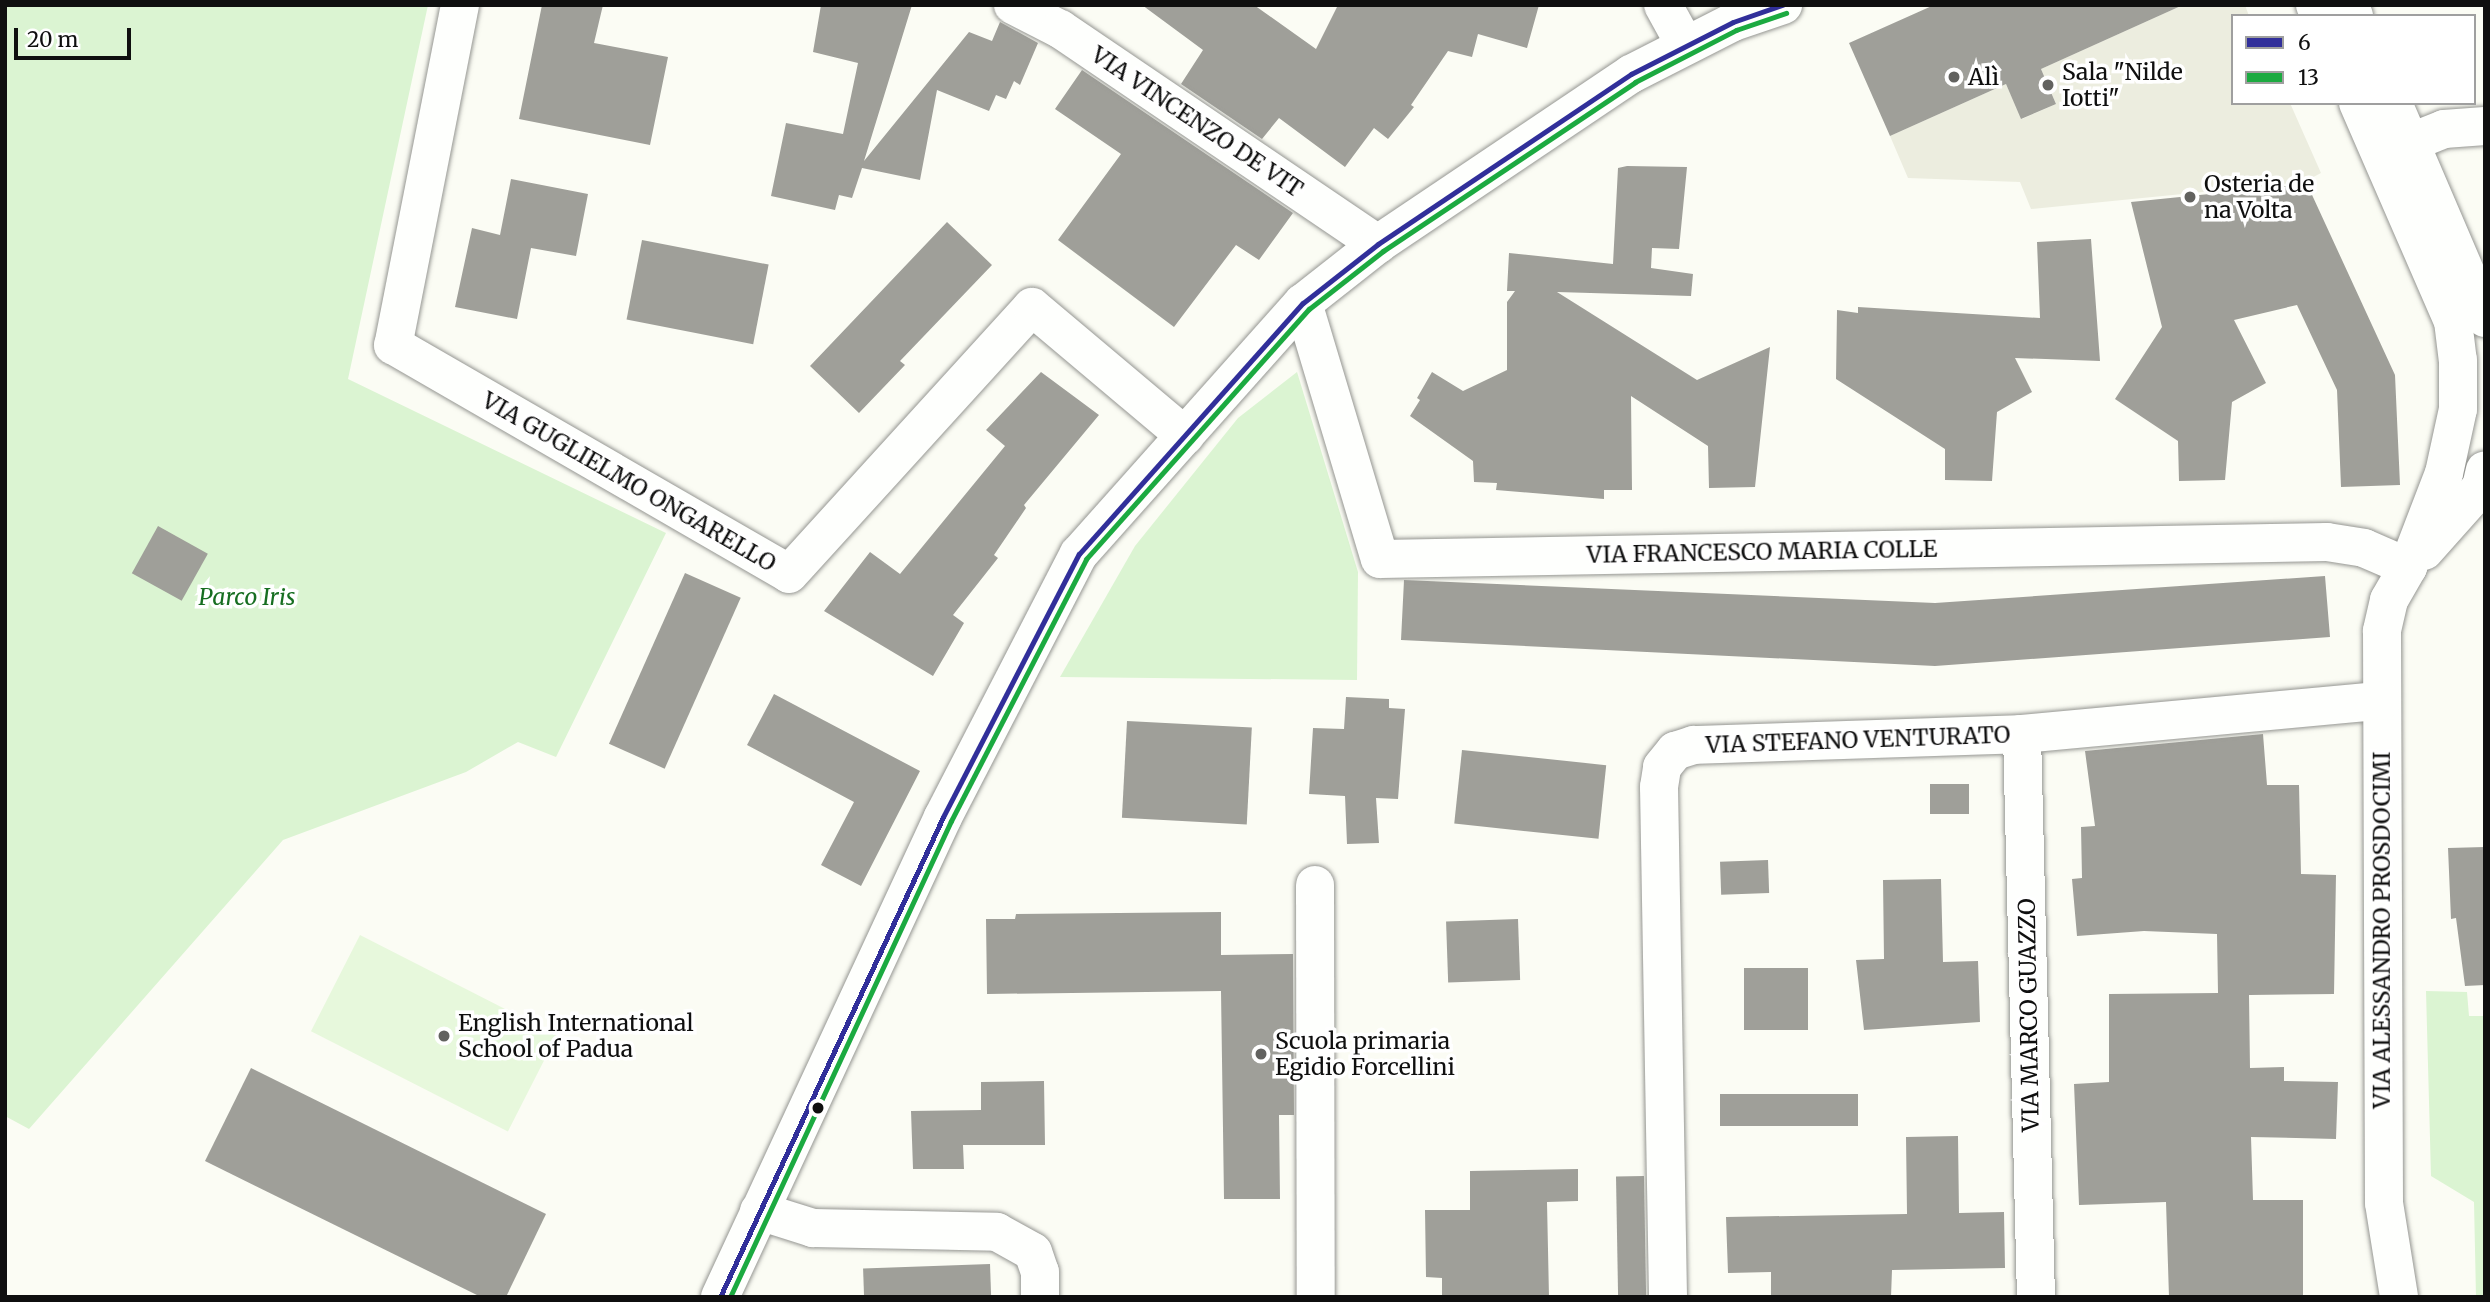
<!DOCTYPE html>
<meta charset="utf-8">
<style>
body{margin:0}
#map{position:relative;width:2490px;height:1302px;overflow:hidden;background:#fbfcf4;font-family:Merriweather,serif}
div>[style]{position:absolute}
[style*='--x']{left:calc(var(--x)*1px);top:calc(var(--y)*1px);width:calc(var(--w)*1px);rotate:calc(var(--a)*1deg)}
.green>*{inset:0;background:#dbf4d2}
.pitch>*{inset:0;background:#e7f8dc;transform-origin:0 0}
.plaza>*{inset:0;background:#eceddf}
.building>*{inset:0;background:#9f9f99;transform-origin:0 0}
.roads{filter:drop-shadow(0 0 2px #959692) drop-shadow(0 0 2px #959692)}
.minor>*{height:38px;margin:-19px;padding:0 19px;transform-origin:19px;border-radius:19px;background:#fefffd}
.tertiary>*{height:38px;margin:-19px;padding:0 19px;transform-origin:19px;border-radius:19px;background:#fefffd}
.bus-1>*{height:5px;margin:-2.5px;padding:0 2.5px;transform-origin:2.5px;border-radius:2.5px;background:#312f9a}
.bus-2>*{height:5px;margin:-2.5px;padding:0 2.5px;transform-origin:2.5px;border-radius:2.5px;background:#1baa40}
.dots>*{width:19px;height:19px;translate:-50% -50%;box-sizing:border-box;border:4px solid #fff;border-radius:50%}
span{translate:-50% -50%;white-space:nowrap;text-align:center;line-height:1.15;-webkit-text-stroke:7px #fff;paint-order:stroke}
.poi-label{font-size:23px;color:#0f0f0f}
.left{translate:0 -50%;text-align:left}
.street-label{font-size:23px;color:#0f0f0f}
.park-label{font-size:23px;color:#176e21;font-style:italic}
.frame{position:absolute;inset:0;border:7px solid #0f0f0f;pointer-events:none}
.legend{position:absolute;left:2231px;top:14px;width:245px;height:91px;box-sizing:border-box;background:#fff;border:2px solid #9f9f9f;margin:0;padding:9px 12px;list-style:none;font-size:21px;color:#0f0f0f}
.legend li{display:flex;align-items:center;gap:14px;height:35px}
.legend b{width:35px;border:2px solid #9f9f9f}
.scale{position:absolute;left:14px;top:28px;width:117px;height:32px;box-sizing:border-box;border:4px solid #0f0f0f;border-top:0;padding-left:9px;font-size:21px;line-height:24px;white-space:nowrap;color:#0f0f0f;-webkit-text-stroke:5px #fff;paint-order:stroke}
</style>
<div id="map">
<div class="green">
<div style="clip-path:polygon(5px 5px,428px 5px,348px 379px,666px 533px,556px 757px,518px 742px,466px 772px,283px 840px,29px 1129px,5px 1116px)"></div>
<div style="clip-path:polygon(1297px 372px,1358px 572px,1357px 680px,1060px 677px,1135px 546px,1238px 418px)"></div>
<div style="clip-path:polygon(2426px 991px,2467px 992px,2469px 1016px,2485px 1016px,2485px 1297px,2476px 1297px,2474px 1202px,2431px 1176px)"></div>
</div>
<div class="pitch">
<div style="left:360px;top:935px;width:221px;height:108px;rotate:27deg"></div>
</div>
<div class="plaza">
<div style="clip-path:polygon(2183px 5px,2245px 5px,2249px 16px,2233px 16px,2233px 103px,2290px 103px,2321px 173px,2304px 182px,2031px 209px,2020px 182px,1908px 178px,1890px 136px,2006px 84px,2022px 119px,2056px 104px,2041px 69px)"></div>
</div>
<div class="building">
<div style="clip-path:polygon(542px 5px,603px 5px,594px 43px,668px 57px,650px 145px,519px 119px)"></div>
<div style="clip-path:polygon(821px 5px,912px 5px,864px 161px,969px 32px,992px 41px,1000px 22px,1038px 43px,1020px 85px,1014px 81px,1006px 99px,996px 95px,989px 111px,937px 90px,920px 180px,862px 168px,852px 198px,839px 195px,835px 210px,771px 196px,786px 123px,843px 134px,858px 63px,813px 52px)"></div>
<div style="clip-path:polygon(1142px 5px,1254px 5px,1316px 49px,1338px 5px,1539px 5px,1527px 48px,1478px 34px,1472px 57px,1448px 51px,1411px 105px,1414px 107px,1388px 139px,1374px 128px,1345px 167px,1279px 118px,1262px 139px,1181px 84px,1203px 50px)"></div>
<div style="clip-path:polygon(1934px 5px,2183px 5px,2041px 69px,2056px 104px,2021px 119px,2006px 84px,1890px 136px,1849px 43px)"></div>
<div style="clip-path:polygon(1082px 70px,1293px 213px,1259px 260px,1236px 245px,1174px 327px,1058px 240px,1121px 154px,1055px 109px)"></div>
<div style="clip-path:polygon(1627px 166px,1687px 167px,1679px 249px,1652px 248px,1651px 268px,1693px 274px,1691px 296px,1557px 292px,1697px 380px,1770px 347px,1755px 487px,1709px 488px,1708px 446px,1631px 396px,1632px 490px,1604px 490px,1604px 499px,1496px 490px,1497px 483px,1474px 482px,1473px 461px,1410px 416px,1420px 400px,1417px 398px,1432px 372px,1463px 391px,1507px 370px,1507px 302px,1515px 291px,1507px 291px,1509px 253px,1613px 264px,1618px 168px)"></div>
<div style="clip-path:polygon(511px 179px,588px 194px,576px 256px,531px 248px,517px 319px,455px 307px,472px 228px,500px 235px)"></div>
<div style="clip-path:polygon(2307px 184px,2395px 375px,2400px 485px,2341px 487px,2337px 390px,2297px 305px,2234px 320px,2266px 383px,2232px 402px,2225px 480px,2179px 481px,2178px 441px,2115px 399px,2162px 327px,2131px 202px)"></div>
<div style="clip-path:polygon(947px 222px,992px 265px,900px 361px,905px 365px,859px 413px,810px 366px)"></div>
<div style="clip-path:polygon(2091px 239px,2100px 361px,2015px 358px,2032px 392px,1997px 412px,1992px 481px,1945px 480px,1945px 449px,1836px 379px,1837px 310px,1858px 313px,1858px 307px,2040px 318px,2037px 242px)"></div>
<div style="left:642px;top:240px;width:129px;height:81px;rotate:11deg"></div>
<div style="clip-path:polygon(1041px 372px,1099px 415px,1024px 505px,1026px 508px,994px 555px,998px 558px,953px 615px,964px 623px,933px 676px,824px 611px,870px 552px,900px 574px,1005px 446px,986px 430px)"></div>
<div style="left:158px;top:526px;width:57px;height:54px;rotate:29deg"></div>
<div style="left:685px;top:573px;width:61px;height:187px;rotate:24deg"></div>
<div style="clip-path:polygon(2325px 576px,2330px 637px,1935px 666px,1401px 640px,1404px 580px,1935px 603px)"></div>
<div style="clip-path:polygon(774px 694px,920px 771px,861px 886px,821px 865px,854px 802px,747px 745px)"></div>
<div style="clip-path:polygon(1346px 697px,1389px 699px,1389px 708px,1405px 709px,1398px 799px,1376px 798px,1379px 843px,1347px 844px,1345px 796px,1309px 794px,1313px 728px,1344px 729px)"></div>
<div style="left:1127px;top:721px;width:125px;height:97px;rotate:3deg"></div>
<div style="clip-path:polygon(2263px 734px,2267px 785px,2299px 785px,2301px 874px,2336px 875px,2334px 994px,2249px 995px,2250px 1068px,2284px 1067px,2284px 1081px,2338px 1082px,2336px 1139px,2251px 1137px,2253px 1200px,2303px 1200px,2303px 1297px,2169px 1297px,2166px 1202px,2079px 1205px,2074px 1084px,2109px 1082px,2109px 994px,2218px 993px,2217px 934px,2144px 931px,2077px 936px,2072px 879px,2082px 878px,2081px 827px,2095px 826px,2085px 751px)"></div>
<div style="left:1462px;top:750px;width:145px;height:74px;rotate:6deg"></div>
<div style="left:1930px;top:784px;width:39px;height:30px"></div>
<div style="clip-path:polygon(2485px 847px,2485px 985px,2465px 986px,2456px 918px,2451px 919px,2448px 848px)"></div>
<div style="left:1768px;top:860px;width:33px;height:48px;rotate:88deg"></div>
<div style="clip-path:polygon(1941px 879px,1943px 962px,1978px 961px,1980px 1022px,1864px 1030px,1856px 960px,1884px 959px,1883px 880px)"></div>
<div style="clip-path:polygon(1221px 912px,1221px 955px,1293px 954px,1294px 1115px,1279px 1115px,1280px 1199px,1224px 1199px,1221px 991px,987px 994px,986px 919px,1015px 919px,1016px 914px)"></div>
<div style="left:1518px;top:919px;width:61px;height:72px;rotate:88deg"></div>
<div style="left:1808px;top:968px;width:62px;height:64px;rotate:90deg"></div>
<div style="clip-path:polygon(251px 1068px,546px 1214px,506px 1297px,481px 1297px,205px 1161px)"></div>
<div style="clip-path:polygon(1044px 1081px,1045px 1145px,963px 1145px,964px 1169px,913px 1169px,911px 1111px,981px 1110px,981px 1082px)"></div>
<div style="left:1858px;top:1094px;width:32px;height:138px;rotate:90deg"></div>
<div style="clip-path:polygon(1958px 1136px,1959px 1213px,2004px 1212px,2005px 1268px,1892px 1270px,1891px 1297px,1771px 1297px,1771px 1272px,1728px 1273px,1726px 1217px,1907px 1214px,1906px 1137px)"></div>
<div style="clip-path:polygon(1578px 1169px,1578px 1201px,1547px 1202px,1549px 1297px,1442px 1297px,1442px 1278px,1426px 1277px,1425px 1210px,1470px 1210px,1470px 1171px)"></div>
<div style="left:1644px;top:1176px;width:121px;height:28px;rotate:89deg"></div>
<div style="left:990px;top:1264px;width:33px;height:127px;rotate:88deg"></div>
</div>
<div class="roads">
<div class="minor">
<div style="--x:460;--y:5;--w:347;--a:101.1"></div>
<div style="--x:393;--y:345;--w:457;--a:30"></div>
<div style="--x:789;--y:574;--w:361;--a:-47.7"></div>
<div style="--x:1032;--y:307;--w:200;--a:40.1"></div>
<div style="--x:1013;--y:5;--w:53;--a:27.1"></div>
<div style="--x:1060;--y:29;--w:384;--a:34.1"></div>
<div style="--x:1663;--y:5;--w:46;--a:61.2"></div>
<div style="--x:2315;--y:5;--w:12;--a:66"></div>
<div style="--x:2350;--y:5;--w:12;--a:70"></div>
<div style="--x:2358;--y:103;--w:238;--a:66.5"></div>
<div style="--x:2453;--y:321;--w:39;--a:83"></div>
<div style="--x:2458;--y:360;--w:49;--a:90"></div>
<div style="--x:2458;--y:409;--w:66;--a:102.3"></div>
<div style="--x:2444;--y:473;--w:101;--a:111"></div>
<div style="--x:2408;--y:567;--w:38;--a:120"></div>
<div style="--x:2389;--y:600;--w:32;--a:103"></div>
<div style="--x:2382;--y:631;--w:572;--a:89.8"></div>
<div style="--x:2384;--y:1203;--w:95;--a:80.9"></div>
<div style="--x:2393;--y:103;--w:234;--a:66.8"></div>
<div style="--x:2389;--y:151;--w:59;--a:-21.8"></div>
<div style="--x:2444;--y:129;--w:41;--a:-4.2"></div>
<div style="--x:1303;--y:303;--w:267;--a:73.3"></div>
<div style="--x:1380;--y:559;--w:947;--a:-1.03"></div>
<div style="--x:2327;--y:542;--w:37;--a:9"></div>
<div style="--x:2364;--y:548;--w:48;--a:23.4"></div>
<div style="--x:2424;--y:551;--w:86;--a:-48.3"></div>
<div style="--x:2481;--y:487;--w:17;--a:-77"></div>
<div style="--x:2022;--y:734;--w:563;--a:88.58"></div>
<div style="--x:1315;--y:885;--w:412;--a:89.9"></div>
<div style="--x:759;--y:1211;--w:57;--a:17.5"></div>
<div style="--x:813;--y:1228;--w:184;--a:1.2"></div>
<div style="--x:997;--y:1232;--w:41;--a:29.1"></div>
<div style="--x:1033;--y:1252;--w:21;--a:71"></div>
<div style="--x:1040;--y:1272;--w:25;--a:90"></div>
<div style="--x:1668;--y:1297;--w:510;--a:-91.01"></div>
<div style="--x:1659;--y:787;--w:20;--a:-81"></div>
<div style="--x:1662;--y:767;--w:21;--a:-51"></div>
<div style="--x:1675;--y:751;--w:20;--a:-18"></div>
<div style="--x:1694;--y:745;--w:328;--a:-1.9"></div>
<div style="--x:2022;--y:734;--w:361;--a:-5.3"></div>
</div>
<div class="tertiary">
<div style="--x:720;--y:1297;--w:529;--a:-65.08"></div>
<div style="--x:943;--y:817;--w:296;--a:-62.7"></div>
<div style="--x:1079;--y:554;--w:336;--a:-48.3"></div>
<div style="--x:1303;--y:303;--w:95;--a:-38.2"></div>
<div style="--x:1378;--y:244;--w:305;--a:-33.9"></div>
<div style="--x:1631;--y:74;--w:114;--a:-27"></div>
<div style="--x:1733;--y:22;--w:53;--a:-18.8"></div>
</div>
</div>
<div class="bus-1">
<div style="--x:720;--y:1297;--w:529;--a:-65.08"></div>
<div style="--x:943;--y:817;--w:296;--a:-62.7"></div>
<div style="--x:1079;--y:554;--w:336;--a:-48.3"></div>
<div style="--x:1303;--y:303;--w:95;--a:-38.2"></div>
<div style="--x:1378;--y:244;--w:305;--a:-33.9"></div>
<div style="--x:1631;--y:74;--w:114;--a:-27"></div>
<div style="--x:1733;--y:22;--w:52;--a:-19.1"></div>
</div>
<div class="bus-2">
<div style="--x:730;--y:1297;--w:525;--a:-65.1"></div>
<div style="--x:951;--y:821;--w:295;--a:-62.7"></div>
<div style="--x:1086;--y:559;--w:335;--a:-48.3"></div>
<div style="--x:1309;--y:309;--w:94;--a:-38.1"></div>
<div style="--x:1383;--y:251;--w:303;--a:-33.8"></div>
<div style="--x:1635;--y:82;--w:114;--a:-27.2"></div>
<div style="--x:1736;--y:30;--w:53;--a:-18.8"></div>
</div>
<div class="dots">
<div style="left:1954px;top:77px;background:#62625f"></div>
<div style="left:2048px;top:85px;background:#62625f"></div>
<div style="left:2190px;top:197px;background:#62625f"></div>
<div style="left:444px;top:1036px;background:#62625f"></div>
<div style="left:1261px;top:1054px;background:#62625f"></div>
<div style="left:818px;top:1108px;background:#0f0f0f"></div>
</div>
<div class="poi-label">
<span class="left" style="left:2062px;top:85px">Sala "Nilde<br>Iotti"</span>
<span class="left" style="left:1968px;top:77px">Alì</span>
<span class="left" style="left:2204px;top:197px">Osteria de<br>na Volta</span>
<span class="left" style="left:458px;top:1036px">English International<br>School of Padua</span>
<span class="left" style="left:1275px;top:1054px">Scuola primaria<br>Egidio Forcellini</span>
</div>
<div class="street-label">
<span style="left:1197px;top:122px;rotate:34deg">VIA VINCENZO DE VIT</span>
<span style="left:629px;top:482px;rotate:30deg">VIA GUGLIELMO ONGARELLO</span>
<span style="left:1762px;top:552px;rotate:-1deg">VIA FRANCESCO MARIA COLLE</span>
<span style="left:1858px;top:740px;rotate:-2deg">VIA STEFANO VENTURATO</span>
<span style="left:2382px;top:930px;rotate:-90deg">VIA ALESSANDRO PROSDOCIMI</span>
<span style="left:2029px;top:1015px;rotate:-91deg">VIA MARCO GUAZZO</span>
</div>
<div class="park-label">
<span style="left:247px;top:597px">Parco Iris</span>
</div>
<div class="frame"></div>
<ul class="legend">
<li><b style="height:9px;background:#312f9a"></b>6</li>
<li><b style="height:9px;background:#1baa40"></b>13</li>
</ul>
<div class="scale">20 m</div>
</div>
